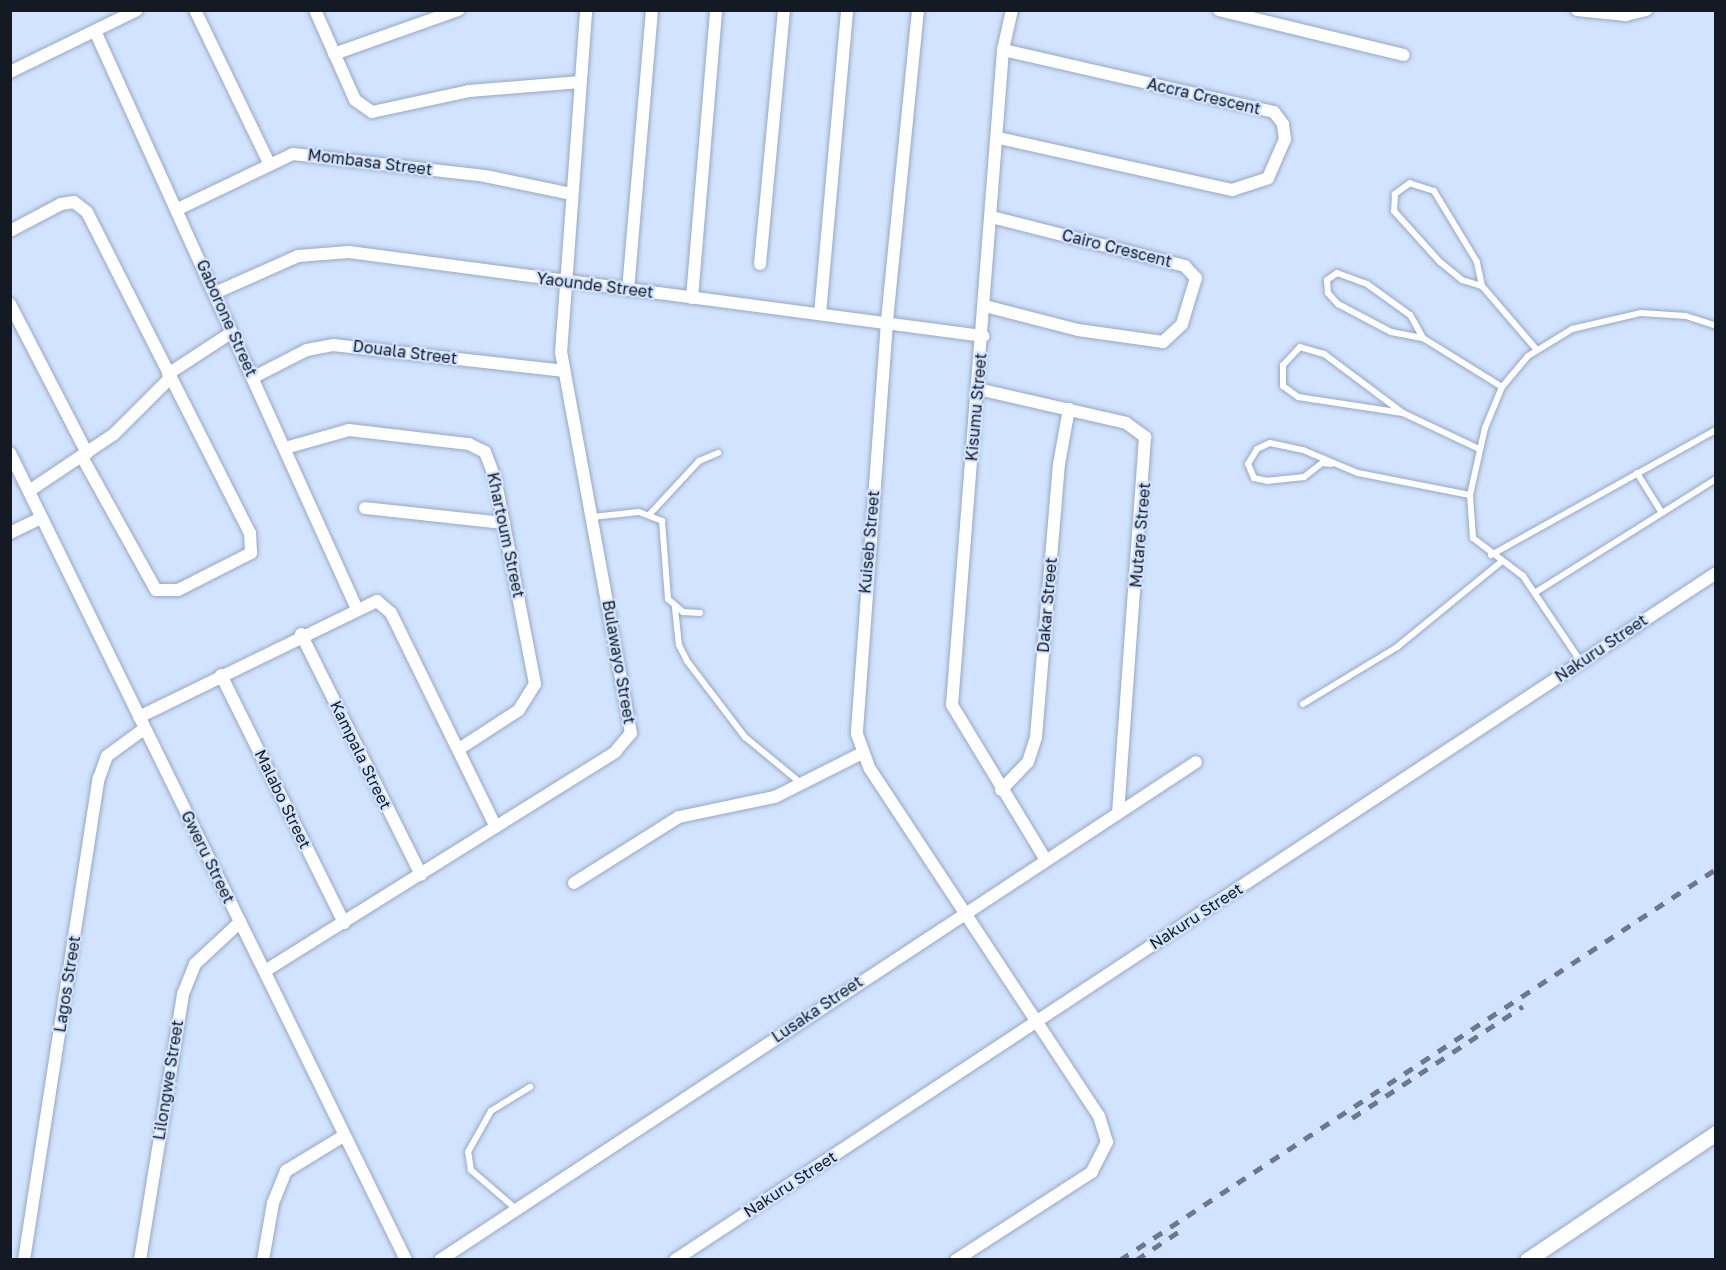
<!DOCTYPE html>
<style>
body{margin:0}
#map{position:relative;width:1726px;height:1270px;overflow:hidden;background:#d1e3ff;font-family:"Golos Text",sans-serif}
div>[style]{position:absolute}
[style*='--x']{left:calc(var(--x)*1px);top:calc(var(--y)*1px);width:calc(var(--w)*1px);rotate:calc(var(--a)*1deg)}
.roads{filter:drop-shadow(0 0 2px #98a8c3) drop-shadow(0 0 2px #98a8c3)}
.service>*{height:6px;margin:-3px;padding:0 3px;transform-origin:3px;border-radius:3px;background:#fff}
.minor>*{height:12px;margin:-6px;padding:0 6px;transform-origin:6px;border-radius:6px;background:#fff}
.tertiary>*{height:15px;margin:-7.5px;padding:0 7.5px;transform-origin:7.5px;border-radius:7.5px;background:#fff}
.rail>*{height:4.5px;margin-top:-2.25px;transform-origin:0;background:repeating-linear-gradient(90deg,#6d788b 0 10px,transparent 0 20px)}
span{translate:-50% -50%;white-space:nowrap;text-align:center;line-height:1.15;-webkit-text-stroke:4.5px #d1e3ff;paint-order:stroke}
.street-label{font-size:16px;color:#141a24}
.frame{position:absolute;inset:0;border:12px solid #141a24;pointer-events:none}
</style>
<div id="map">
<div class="roads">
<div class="service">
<div style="--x:1482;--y:286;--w:25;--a:-102"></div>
<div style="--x:1477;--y:262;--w:83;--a:-121.2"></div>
<div style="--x:1434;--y:191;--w:25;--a:-162"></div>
<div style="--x:1410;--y:183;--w:19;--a:144"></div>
<div style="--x:1395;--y:194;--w:17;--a:93"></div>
<div style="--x:1394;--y:211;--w:69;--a:48"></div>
<div style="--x:1440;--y:262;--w:28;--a:39"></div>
<div style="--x:1462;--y:280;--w:21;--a:17"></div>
<div style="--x:1482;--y:286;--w:84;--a:49.3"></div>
<div style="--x:1423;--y:338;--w:26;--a:-119"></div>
<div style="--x:1410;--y:315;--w:53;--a:-144.2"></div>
<div style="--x:1367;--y:284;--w:32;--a:-160"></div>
<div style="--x:1337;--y:273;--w:12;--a:145"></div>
<div style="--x:1327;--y:280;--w:13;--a:86"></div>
<div style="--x:1328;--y:293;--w:15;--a:48"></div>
<div style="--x:1338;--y:304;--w:60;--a:27.8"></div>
<div style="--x:1391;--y:332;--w:33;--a:11"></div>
<div style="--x:1423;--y:338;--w:93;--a:31.8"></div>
<div style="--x:1403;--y:413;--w:99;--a:-143.2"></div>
<div style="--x:1324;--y:354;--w:25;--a:-164"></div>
<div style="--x:1300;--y:347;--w:25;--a:133"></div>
<div style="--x:1283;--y:365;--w:21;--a:90"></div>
<div style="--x:1283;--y:386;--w:19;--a:36"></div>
<div style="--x:1298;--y:397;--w:106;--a:8.7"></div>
<div style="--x:1403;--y:413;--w:84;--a:25.3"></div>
<div style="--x:1331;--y:464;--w:9;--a:-174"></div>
<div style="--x:1322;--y:463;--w:23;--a:142"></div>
<div style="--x:1304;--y:477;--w:36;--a:174"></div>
<div style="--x:1268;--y:481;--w:14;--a:-168"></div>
<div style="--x:1254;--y:478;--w:15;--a:-113"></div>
<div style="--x:1248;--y:464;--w:17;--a:-59"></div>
<div style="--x:1257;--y:449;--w:14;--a:-25"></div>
<div style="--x:1270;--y:443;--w:34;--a:12"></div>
<div style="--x:1303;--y:450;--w:60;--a:22.7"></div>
<div style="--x:1358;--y:473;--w:114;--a:11.1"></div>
<div style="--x:1637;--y:473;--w:47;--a:58"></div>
<div style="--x:649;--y:515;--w:74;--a:-47.2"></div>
<div style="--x:699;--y:461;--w:21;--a:-23"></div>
<div style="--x:592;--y:517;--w:47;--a:-6.1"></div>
<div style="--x:639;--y:512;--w:25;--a:21"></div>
<div style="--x:662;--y:521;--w:78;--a:85.6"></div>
<div style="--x:668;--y:599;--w:20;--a:41"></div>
<div style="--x:683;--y:612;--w:17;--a:3"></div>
<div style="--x:1491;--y:555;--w:257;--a:-29.1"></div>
<div style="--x:1536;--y:592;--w:213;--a:-32.1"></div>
<div style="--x:675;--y:608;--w:37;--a:84"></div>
<div style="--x:679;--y:645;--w:18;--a:63"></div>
<div style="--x:687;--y:661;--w:96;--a:52.7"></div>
<div style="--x:745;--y:737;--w:74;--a:39.5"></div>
<div style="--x:1581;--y:662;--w:104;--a:-124"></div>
<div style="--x:1523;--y:576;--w:63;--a:-142.8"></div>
<div style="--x:1473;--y:538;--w:43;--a:-94"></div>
<div style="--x:1470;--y:495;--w:69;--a:-77.4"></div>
<div style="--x:1485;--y:428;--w:44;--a:-67.5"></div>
<div style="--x:1502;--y:387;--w:40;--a:-50"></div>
<div style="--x:1528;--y:356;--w:52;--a:-31.5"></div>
<div style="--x:1572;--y:329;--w:71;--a:-13.1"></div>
<div style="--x:1641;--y:313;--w:45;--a:3.8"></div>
<div style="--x:1686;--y:316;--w:32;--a:18"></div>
<div style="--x:1303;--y:704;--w:110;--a:-31.2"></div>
<div style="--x:1397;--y:647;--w:136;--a:-39.3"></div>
<div style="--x:516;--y:1209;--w:60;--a:-139.1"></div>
<div style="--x:471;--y:1170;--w:18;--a:-99"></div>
<div style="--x:468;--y:1152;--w:47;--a:-60.7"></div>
<div style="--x:491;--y:1111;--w:46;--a:-31.6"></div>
</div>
<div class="minor">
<div style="--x:195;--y:10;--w:168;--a:64.2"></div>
<div style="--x:315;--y:10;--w:98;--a:66"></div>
<div style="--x:355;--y:100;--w:21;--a:35"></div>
<div style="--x:372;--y:112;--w:99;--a:-12.2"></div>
<div style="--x:469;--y:91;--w:112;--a:-4.6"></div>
<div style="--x:918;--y:10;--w:314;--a:95.7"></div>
<div style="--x:887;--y:322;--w:413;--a:94.2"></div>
<div style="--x:857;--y:734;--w:37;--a:70"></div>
<div style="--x:870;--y:769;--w:416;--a:56.6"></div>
<div style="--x:1099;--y:1116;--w:27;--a:73"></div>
<div style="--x:1107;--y:1142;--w:34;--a:117"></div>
<div style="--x:1092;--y:1172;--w:162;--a:147.1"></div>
<div style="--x:1012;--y:10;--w:41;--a:102.7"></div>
<div style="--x:1003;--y:50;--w:657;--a:94.45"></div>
<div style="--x:952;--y:705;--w:178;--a:58.8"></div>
<div style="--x:1219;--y:10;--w:190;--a:13.7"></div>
<div style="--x:1577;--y:10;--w:49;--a:5.8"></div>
<div style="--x:1626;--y:15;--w:21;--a:-14"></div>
<div style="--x:95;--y:31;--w:632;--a:65.62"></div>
<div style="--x:334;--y:54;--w:132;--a:-19.5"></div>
<div style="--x:10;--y:72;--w:141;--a:-26"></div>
<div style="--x:999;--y:138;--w:239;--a:12.6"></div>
<div style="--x:1232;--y:190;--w:38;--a:-18"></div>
<div style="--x:1268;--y:178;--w:43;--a:-66.4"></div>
<div style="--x:1285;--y:139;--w:15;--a:-98"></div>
<div style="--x:1283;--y:124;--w:15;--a:-127"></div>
<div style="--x:1274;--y:112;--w:278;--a:-167.1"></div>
<div style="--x:178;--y:209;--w:127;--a:-25.6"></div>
<div style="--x:293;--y:154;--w:193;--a:6.5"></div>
<div style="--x:485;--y:176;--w:89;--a:11.7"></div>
<div style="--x:10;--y:231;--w:58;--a:-27.9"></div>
<div style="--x:61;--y:204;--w:13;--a:-9"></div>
<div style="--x:74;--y:202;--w:16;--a:38"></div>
<div style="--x:87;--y:212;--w:360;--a:63.1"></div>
<div style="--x:250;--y:533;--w:20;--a:87"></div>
<div style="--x:251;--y:553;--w:82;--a:153.1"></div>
<div style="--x:178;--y:590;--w:22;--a:180"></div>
<div style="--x:156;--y:590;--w:152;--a:-119.1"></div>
<div style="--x:760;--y:264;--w:255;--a:-84.6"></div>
<div style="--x:628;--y:290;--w:281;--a:-85.1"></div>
<div style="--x:215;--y:293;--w:91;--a:-24"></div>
<div style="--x:298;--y:256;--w:51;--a:-4.5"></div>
<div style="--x:349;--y:252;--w:640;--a:7.55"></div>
<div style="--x:692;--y:298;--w:289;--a:-85.2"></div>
<div style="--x:10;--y:304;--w:168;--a:62.7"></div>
<div style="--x:985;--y:306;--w:96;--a:14.5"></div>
<div style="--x:1078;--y:330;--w:86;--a:8"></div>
<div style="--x:1163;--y:342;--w:26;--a:-43"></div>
<div style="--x:1182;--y:324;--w:48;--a:-73.1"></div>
<div style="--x:1196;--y:278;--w:16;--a:-133"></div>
<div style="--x:1185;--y:266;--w:199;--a:-165.8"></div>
<div style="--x:820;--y:314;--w:305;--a:-84.9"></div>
<div style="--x:168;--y:374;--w:75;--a:-33.1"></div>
<div style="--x:254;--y:377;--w:59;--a:-27"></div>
<div style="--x:307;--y:350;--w:26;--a:-11"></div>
<div style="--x:333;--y:345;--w:231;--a:6.4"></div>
<div style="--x:978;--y:389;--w:152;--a:12.9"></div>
<div style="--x:1126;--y:423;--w:24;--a:36"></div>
<div style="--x:1145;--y:437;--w:374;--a:94.1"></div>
<div style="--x:285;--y:448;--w:66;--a:-15.7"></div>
<div style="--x:349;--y:430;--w:121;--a:6.7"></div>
<div style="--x:469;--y:444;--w:18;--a:27"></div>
<div style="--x:485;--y:452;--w:28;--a:69"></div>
<div style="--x:495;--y:478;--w:210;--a:79"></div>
<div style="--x:535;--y:684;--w:31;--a:122"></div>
<div style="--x:519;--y:710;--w:72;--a:147"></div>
<div style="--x:10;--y:453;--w:899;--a:63.86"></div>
<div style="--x:29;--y:491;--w:102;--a:-33.8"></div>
<div style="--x:114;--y:434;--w:79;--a:-45"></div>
<div style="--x:365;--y:508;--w:140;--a:6.2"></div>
<div style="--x:10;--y:533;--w:34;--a:-26"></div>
<div style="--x:301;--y:634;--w:269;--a:63.5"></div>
<div style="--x:221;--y:675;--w:277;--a:63.6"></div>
<div style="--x:139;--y:717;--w:265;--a:-26"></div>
<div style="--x:377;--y:601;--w:18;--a:41"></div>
<div style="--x:391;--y:613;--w:238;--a:63.9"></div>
<div style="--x:1001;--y:790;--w:39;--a:-46"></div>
<div style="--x:1028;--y:762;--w:26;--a:-72"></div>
<div style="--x:1036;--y:737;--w:274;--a:-85.2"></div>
<div style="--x:1059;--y:464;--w:56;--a:-79.7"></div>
<div style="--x:574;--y:883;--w:124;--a:-32.2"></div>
<div style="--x:679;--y:817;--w:98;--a:-11.8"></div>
<div style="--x:775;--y:797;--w:97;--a:-26.8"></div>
<div style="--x:265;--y:971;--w:413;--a:-32"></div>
<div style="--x:615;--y:752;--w:25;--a:-50"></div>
<div style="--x:631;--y:733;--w:386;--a:-100.4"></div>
<div style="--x:561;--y:353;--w:344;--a:-85.8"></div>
<div style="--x:24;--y:1260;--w:488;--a:-81.2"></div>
<div style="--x:99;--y:778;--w:23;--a:-70"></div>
<div style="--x:107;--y:756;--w:46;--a:-36.1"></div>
<div style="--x:140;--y:1260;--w:269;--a:-80.8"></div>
<div style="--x:183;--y:994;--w:32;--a:-68"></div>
<div style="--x:195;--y:964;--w:62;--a:-43"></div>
<div style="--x:263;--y:1260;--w:58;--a:-80"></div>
<div style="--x:273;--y:1203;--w:35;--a:-68"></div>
<div style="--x:286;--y:1171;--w:66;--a:-31.3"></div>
<div style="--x:440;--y:1260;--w:905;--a:-33.37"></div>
<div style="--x:675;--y:1260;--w:1247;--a:-33.42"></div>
</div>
<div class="tertiary">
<div style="--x:1527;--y:1260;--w:228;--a:-33.9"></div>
</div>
</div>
<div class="rail">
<div style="--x:1352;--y:1118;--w:204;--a:-33.2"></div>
<div style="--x:1120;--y:1260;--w:713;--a:-33.27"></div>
<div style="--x:1136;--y:1260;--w:58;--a:-33.7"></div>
</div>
<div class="street-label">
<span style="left:1204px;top:96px;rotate:13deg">Accra Crescent</span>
<span style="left:370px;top:162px;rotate:7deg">Mombasa Street</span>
<span style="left:1117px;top:248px;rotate:14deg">Cairo Crescent</span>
<span style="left:595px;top:285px;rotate:7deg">Yaounde Street</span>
<span style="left:227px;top:318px;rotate:66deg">Gaborone Street</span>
<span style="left:405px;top:352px;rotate:7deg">Douala Street</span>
<span style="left:976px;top:407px;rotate:-85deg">Kisumu Street</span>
<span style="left:506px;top:535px;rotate:78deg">Khartoum Street</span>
<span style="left:1140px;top:535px;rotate:-85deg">Mutare Street</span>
<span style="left:869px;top:542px;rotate:-85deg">Kuiseb Street</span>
<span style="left:1047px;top:605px;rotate:-85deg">Dakar Street</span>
<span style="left:1601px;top:648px;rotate:-34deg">Nakuru Street</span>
<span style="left:619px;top:662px;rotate:80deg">Bulawayo Street</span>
<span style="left:361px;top:755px;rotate:64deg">Kampala Street</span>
<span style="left:283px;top:799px;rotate:64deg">Malabo Street</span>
<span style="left:208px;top:857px;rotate:64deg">Gweru Street</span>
<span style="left:1196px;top:916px;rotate:-33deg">Nakuru Street</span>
<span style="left:67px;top:984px;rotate:-81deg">Lagos Street</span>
<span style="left:817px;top:1009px;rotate:-34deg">Lusaka Street</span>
<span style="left:168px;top:1080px;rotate:-81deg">Lilongwe Street</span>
<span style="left:790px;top:1184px;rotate:-33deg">Nakuru Street</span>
</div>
<div class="frame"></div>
</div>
